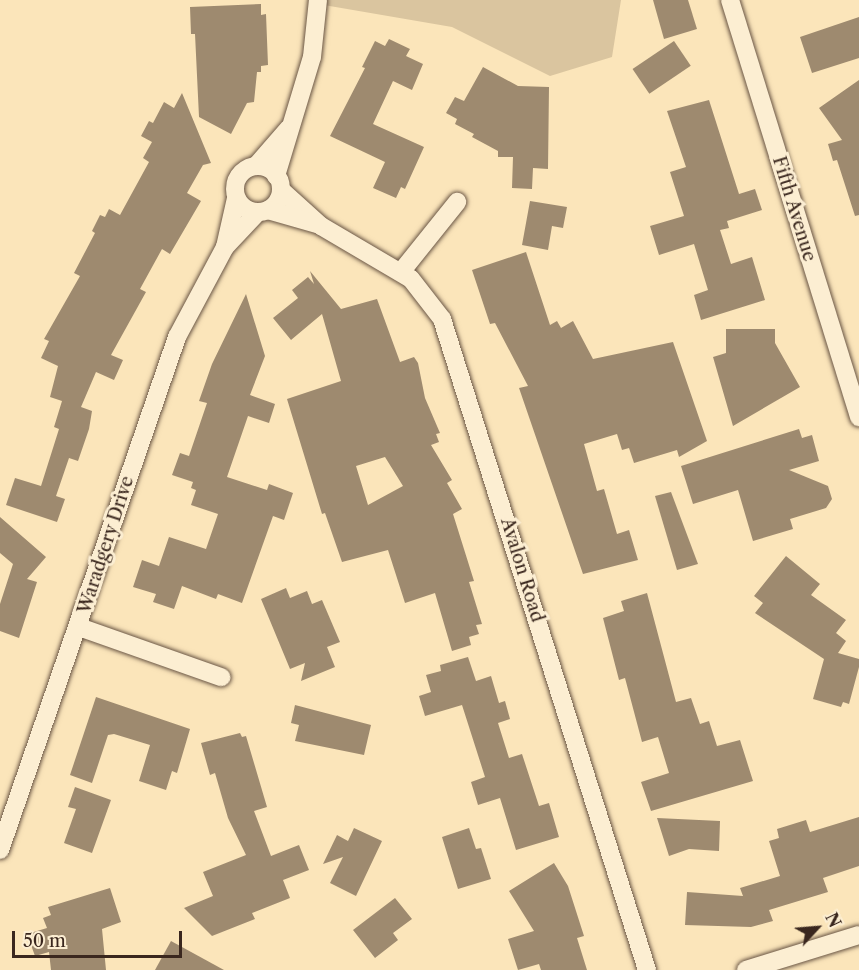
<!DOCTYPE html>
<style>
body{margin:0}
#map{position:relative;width:859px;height:970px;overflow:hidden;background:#fbe5ba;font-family:"Libre Caslon Text",serif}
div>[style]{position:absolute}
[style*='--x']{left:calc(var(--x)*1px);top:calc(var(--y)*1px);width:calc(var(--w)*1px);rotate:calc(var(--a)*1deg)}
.green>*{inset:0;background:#dac59f}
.building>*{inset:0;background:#9e8a6f;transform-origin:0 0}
.roads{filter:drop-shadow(0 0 2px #6a5645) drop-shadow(0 0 2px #6a5645)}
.street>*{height:18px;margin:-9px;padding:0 9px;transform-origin:9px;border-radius:9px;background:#fceed2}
.street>.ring{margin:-9px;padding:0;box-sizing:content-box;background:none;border:18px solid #fceed2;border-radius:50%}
span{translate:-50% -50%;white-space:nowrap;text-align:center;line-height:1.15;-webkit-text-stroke:6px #fceed2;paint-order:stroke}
.street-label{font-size:18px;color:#3a271e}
.north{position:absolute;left:787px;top:898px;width:60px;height:60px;-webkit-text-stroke:4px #fceed2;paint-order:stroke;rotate:64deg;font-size:16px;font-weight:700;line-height:24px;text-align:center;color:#3a271e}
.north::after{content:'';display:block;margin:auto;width:21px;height:27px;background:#3a271e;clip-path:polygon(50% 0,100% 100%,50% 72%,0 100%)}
.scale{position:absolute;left:12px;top:931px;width:170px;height:27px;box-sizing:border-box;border:3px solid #3a271e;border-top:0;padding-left:8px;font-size:18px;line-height:21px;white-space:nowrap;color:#3a271e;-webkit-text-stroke:4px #fceed2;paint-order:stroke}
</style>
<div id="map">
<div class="green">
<div style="clip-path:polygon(318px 0,621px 0,612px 57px,550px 76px,452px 27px,318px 4px)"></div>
</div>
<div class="building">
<div style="clip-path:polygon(653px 0,688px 0,697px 29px,664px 39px)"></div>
<div style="clip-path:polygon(261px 4px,261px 15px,266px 14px,268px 65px,261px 66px,261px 72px,257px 72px,254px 102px,247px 103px,231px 134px,199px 117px,195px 34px,191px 34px,190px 7px)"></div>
<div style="clip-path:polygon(859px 17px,859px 58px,812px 73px,800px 37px)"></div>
<div style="clip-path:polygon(389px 39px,410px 49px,406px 56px,423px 64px,412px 90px,393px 81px,373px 124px,424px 147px,405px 189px,401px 187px,396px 198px,373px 188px,385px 162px,330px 136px,365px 68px,362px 67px,375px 41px,385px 46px)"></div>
<div style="left:674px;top:41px;width:30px;height:50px;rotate:56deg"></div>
<div style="clip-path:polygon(483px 67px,518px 86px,549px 87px,548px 169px,533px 168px,532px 189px,512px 188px,513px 157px,498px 157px,498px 151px,472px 137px,474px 134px,455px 124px,457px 119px,446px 113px,455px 97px,464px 101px)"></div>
<div style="clip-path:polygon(859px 80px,859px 215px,855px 216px,837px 160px,833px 161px,828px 144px,842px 140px,819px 108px)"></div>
<div style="clip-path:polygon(182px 93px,211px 163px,203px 165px,187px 193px,201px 201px,170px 254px,162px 249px,140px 289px,146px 292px,111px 355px,123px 360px,114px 380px,96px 372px,81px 407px,92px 411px,89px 429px,78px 461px,69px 458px,56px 496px,65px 499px,57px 522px,6px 505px,15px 478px,41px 486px,59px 429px,54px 427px,62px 401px,50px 397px,58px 366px,41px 358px,49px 341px,44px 339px,80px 276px,74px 273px,95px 233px,92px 231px,100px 215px,105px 217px,109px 209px,120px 215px,149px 162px,143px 158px,152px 142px,141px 136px,149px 121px,153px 123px,164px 102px,174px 108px)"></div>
<div style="clip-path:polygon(709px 100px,739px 194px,755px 189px,762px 210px,727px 221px,729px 228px,720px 230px,731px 264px,752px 257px,765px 300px,701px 320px,694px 295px,708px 290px,694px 244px,659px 255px,650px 226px,684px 216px,670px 172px,686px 167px,667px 111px)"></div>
<div style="clip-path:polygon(530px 201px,567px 207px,563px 228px,552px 226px,548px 250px,522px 245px)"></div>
<div style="clip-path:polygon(526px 252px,550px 325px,557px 321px,561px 328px,573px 321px,593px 359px,673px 342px,707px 441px,679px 457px,677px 450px,634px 463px,629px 448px,622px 450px,617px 434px,584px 444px,597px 491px,604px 489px,617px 534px,629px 530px,638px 560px,583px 574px,519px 388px,528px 386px,495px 323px,490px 324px,472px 270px)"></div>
<div style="clip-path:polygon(evenodd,310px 271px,341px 309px,377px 299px,400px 362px,414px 357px,418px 363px,425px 398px,440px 433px,436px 434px,439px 442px,431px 445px,452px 480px,447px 483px,462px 509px,453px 514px,474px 581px,469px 582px,482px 624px,476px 625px,479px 634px,469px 637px,471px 645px,452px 651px,435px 593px,405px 603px,388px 550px,342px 562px,325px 513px,322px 514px,287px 399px,341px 381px,322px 314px,291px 340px,273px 318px,298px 298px,292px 290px,308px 277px,314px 284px,310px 271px,385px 457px,403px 486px,368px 505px,356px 466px,385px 457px)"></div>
<div style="clip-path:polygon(246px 294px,265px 356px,250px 395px,275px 404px,269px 423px,248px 416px,227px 477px,267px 490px,269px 484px,293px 493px,284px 520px,273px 516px,242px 603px,218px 594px,216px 599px,182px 586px,174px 609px,153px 602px,156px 594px,133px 587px,142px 560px,159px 566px,169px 537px,206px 549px,218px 514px,191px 505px,196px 490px,191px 488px,193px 482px,172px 475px,180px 453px,189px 456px,207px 403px,199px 401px,212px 364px)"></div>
<div style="clip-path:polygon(726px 329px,775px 329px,775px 343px,800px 387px,733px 426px,713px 357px,726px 353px)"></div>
<div style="clip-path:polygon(799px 429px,802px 438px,812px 435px,819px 461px,789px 470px,828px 486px,832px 499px,826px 508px,790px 519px,793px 529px,753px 541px,738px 490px,693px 504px,681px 466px)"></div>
<div style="clip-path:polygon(671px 492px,698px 564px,677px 570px,655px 496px)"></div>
<div style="clip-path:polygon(0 517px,46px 557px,27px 579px,37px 582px,19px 638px,0 631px,0 604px,13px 564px,0 553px)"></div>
<div style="clip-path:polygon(786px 556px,820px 584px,811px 595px,846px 620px,836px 633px,846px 641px,838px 653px,859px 659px,859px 667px,849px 704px,843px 702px,841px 707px,813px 699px,824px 659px,755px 613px,763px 603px,754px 596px)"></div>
<div style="clip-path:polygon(286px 588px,290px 598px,307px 591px,312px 604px,322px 600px,340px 642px,327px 647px,335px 667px,301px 681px,305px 663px,290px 669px,261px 599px)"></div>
<div style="clip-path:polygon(647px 593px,676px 702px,691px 698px,700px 724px,709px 721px,717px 746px,740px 740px,753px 781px,651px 811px,641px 782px,669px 773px,658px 737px,642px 742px,625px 678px,619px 680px,603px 618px,624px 611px,621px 601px)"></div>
<div style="clip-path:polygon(468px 657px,476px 681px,491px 676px,499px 703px,505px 701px,510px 719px,498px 723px,509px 758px,522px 754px,539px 806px,549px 803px,559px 837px,516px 850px,500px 798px,478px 805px,471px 782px,485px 777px,462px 705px,425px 716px,419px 696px,431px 692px,426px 675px,441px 671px,440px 665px)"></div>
<div style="clip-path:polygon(96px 697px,190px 729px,177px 773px,172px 771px,166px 790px,139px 781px,150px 745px,114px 734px,108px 735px,92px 783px,70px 775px)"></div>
<div style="clip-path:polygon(295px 705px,371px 725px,364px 755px,295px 741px,299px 725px,291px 723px)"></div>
<div style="clip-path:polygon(240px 733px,242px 737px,246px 736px,267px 807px,254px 811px,271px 856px,299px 845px,309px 870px,283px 880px,290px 898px,252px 913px,255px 919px,212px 936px,184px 908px,213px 896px,203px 872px,246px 855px,228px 818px,215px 773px,210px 775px,201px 743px)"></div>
<div style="clip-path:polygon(75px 787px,111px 800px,92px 853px,64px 843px,76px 809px,68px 807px)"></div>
<div style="clip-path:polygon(859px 817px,859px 866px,823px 878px,828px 892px,769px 910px,773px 921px,751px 927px,685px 925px,687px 892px,743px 896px,740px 888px,780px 876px,769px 841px,779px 838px,777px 829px,806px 820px,810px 832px)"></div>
<div style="clip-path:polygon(657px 818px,720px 821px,719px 851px,689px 849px,669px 856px)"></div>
<div style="clip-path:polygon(354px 828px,382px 841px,356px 896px,330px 883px,343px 857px,323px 864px,337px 835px,348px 841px)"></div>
<div style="clip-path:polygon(469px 828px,476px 849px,481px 848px,491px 879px,458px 889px,442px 837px)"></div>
<div style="clip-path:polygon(554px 863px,568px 886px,584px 936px,577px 938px,587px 970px,541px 970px,539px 964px,518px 970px,508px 939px,534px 931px,509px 891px)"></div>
<div style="clip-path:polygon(110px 888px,121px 922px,102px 929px,106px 970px,51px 970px,49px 952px,35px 956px,27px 934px,47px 928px,43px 918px,51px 915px,48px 907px)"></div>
<div style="clip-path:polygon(395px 898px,412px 919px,393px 933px,398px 940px,375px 958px,353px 930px)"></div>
<div style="clip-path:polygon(171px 941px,224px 970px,155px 970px)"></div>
</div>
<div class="roads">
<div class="street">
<div style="--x:730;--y:0;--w:437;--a:72.8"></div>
<div class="ring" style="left:235px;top:166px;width:28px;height:28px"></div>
<div style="--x:256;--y:166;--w:50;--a:-49"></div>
<div style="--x:276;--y:176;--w:124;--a:-73.2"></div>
<div style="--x:312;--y:57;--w:57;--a:-84"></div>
<div style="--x:281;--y:190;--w:54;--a:42"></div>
<div style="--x:321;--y:226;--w:104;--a:30.5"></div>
<div style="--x:411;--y:279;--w:51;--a:52.2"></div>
<div style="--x:442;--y:319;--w:683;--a:72.52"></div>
<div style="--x:268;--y:210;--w:51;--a:15.9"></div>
<div style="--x:225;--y:247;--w:50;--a:-77.3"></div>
<div style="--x:401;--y:272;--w:90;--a:-51.3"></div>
<div style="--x:79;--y:627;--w:151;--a:19.4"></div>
<div style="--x:0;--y:850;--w:543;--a:-70.96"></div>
<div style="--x:177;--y:337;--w:102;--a:-61.9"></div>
<div style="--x:225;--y:247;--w:47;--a:-46.7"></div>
<div style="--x:746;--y:970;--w:118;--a:-17.2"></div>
</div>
</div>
<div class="street-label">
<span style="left:794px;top:209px;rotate:73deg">Fifth Avenue</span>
<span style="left:106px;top:545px;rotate:-72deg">Waradgery Drive</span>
<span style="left:522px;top:570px;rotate:73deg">Avalon Road</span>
</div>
<div class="north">N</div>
<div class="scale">50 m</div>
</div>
